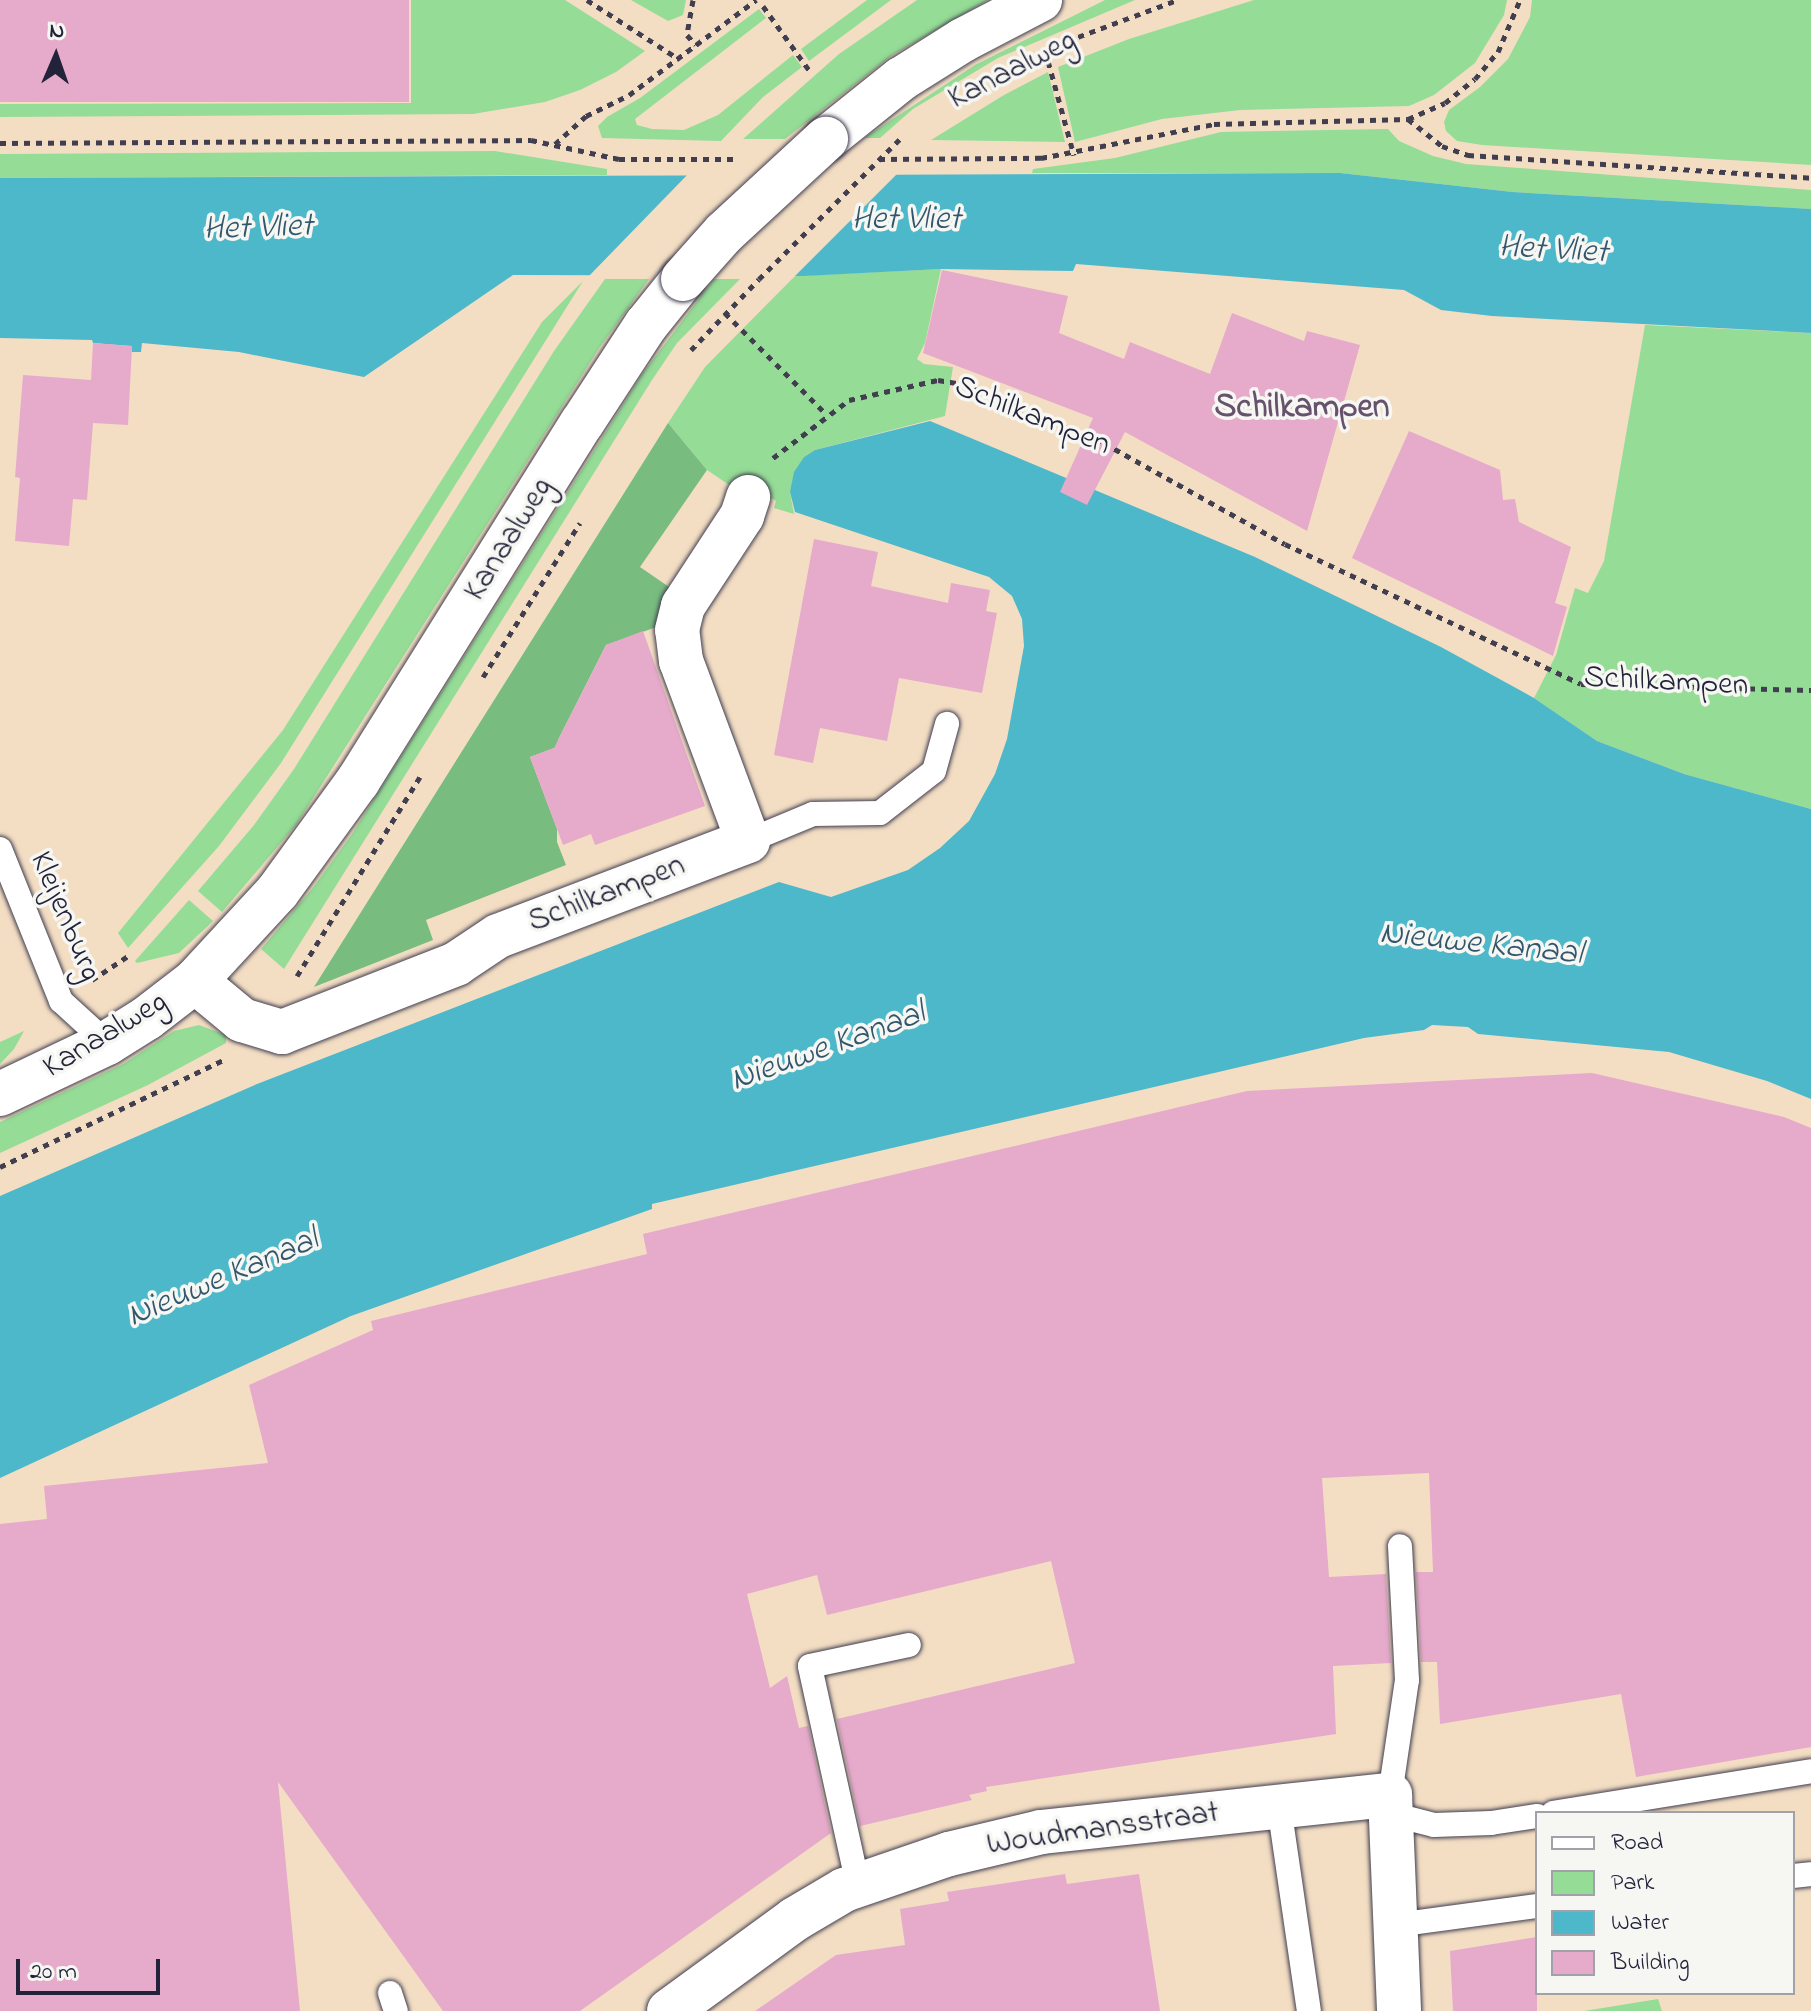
<!DOCTYPE html>
<style>
body{margin:0}
#map{position:relative;width:1811px;height:2011px;overflow:hidden;background:#f3dec4;font-family:"Indie Flower",sans-serif}
div>[style]{position:absolute}
[style*='--x']{left:calc(var(--x)*1px);top:calc(var(--y)*1px);width:calc(var(--w)*1px);rotate:calc(var(--a)*1deg)}
.green>*{inset:0;background:#95dc96}
.forest>*{inset:0;background:#78bc7f}
.water>*{inset:0;background:#4db8c9}
.pier>*{inset:0;background:#f3dec4}
.building>*{inset:0;background:#e6aacb;transform-origin:0 0}
.path>*{height:5px;margin-top:-2.5px;transform-origin:0;background:repeating-linear-gradient(90deg,#413e50 0 6px,transparent 0 12px)}
.roads{filter:drop-shadow(0 0 2px #413e50) drop-shadow(0 0 2px #413e50)}
.lane>*{height:24px;margin:-12px;padding:0 12px;transform-origin:12px;border-radius:12px;background:#fff}
.street>*{height:44px;margin:-22px;padding:0 22px;transform-origin:22px;border-radius:22px;background:#fff}
.secondary>*{height:44px;margin:-22px;padding:0 22px;transform-origin:22px;border-radius:22px;background:#fff}
.path-bridge>*{height:5px;margin-top:-2.5px;transform-origin:0;background:repeating-linear-gradient(90deg,#413e50 0 6px,transparent 0 12px)}
.bridges{filter:drop-shadow(0 0 2px #413e50) drop-shadow(0 0 2px #413e50)}
.secondary-bridge>*{height:44px;margin:-22px;padding:0 22px;transform-origin:22px;border-radius:22px;background:#fff}
span{translate:-50% -50%;white-space:nowrap;text-align:center;line-height:1.15;-webkit-text-stroke:7px #f6f6f2;paint-order:stroke}
.street-label{font-size:32px;color:#22223b}
.water-label{font-size:34px;color:#31566d;font-style:italic}
.neighbourhood-label{font-size:34px;color:#67526d;font-weight:700}
.legend{position:absolute;left:1535px;top:1811px;width:260px;height:184px;box-sizing:border-box;background:#f6f6f2;border:2px solid #a1a1a9;margin:0;padding:10px 14px;list-style:none;font-size:24px;color:#22223b}
.legend li{display:flex;align-items:center;gap:16px;height:40px}
.legend b{width:40px;border:2px solid #a1a1a9}
.north{position:absolute;left:16px;top:16px;width:80px;height:80px;-webkit-text-stroke:6px #f6f6f2;paint-order:stroke;rotate:2deg;font-size:22px;font-weight:700;line-height:32px;text-align:center;color:#22223b}
.north::after{content:'';display:block;margin:auto;width:28px;height:36px;background:#22223b;clip-path:polygon(50% 0,100% 100%,50% 72%,0 100%)}
.scale{position:absolute;left:16px;top:1959px;width:144px;height:36px;box-sizing:border-box;border:4px solid #22223b;border-top:0;padding-left:10px;font-size:24px;line-height:28px;white-space:nowrap;color:#22223b;-webkit-text-stroke:6px #f6f6f2;paint-order:stroke}
</style>
<div id="map">
<div class="green">
<div style="clip-path:polygon(411px 0,565px 0,645px 51px,616px 72px,580px 90px,545px 102px,473px 114px,0 117px,0 104px,411px 103px)"></div>
<div style="clip-path:polygon(631px 0,686px 0,683px 15px,668px 21px)"></div>
<div style="clip-path:polygon(867px 0,891px 0,809px 61px,801px 49px)"></div>
<div style="clip-path:polygon(917px 0,988px 0,891px 56px,785px 139px,743px 139px,839px 54px)"></div>
<div style="clip-path:polygon(1105px 0,1135px 0,998px 58px,913px 109px,880px 138px,864px 138px,975px 65px)"></div>
<div style="clip-path:polygon(1254px 0,1507px 0,1504px 15px,1475px 63px,1434px 95px,1409px 106px,1240px 110px,1162px 119px,1075px 142px,1058px 67px,1129px 39px)"></div>
<div style="clip-path:polygon(1532px 0,1811px 0,1811px 165px,1482px 145px,1457px 141px,1446px 131px,1444px 122px,1449px 110px,1480px 87px,1508px 59px,1530px 17px)"></div>
<div style="clip-path:polygon(759px 9px,766px 18px,635px 119px,637px 125px,652px 129px,684px 130px,718px 115px,793px 55px,802px 67px,763px 97px,721px 141px,602px 138px,598px 126px,607px 117px,640px 98px)"></div>
<div style="clip-path:polygon(1048px 72px,1065px 142px,931px 140px,1004px 95px)"></div>
<div style="clip-path:polygon(1388px 129px,1399px 141px,1433px 156px,1466px 164px,1811px 190px,1811px 209px,1513px 192px,1340px 173px,1032px 173px,1033px 169px,1115px 158px,1221px 132px)"></div>
<div style="clip-path:polygon(495px 151px,607px 169px,607px 175px,0 178px,0 154px)"></div>
<div style="clip-path:polygon(941px 269px,925px 343px,917px 359px,924px 364px,953px 367px,945px 416px,815px 450px,804px 457px,790px 492px,794px 514px,774px 508px,776px 501px,745px 481px,738px 491px,707px 470px,668px 423px,705px 367px,795px 276px)"></div>
<div style="clip-path:polygon(605px 279px,649px 279px,600px 347px,296px 825px,222px 912px,198px 891px,254px 825px,294px 769px,554px 351px)"></div>
<div style="clip-path:polygon(714px 279px,740px 279px,677px 343px,652px 380px,284px 969px,261px 949px,312px 889px,352px 834px,643px 373px)"></div>
<div style="clip-path:polygon(583px 281px,281px 763px,219px 846px,128px 948px,118px 933px,283px 730px,542px 322px)"></div>
<div style="clip-path:polygon(1645px 325px,1811px 333px,1811px 809px,1684px 774px,1597px 741px,1534px 698px,1556px 655px,1575px 588px,1588px 593px,1604px 561px)"></div>
<div style="clip-path:polygon(189px 900px,213px 921px,179px 953px,137px 963px,135px 961px)"></div>
<div style="clip-path:polygon(199px 1025px,226px 1035px,226px 1043px,148px 1085px,0 1153px,0 1122px,123px 1064px,174px 1031px)"></div>
<div style="clip-path:polygon(24px 1031px,14px 1049px,0 1064px,0 1042px)"></div>
<div style="clip-path:polygon(1658px 1999px,1662px 2011px,1584px 2011px)"></div>
</div>
<div class="forest">
<div style="clip-path:polygon(668px 423px,707px 470px,640px 567px,672px 589px,662px 625px,606px 645px,558px 740px,560px 746px,530px 757px,557px 829px,557px 842px,566px 865px,426px 920px,433px 940px,314px 987px)"></div>
</div>
<div class="water">
<div style="clip-path:polygon(1340px 173px,1513px 192px,1811px 209px,1811px 333px,1492px 316px,1441px 310px,1404px 290px,1076px 264px,1073px 271px,941px 269px,804px 276px,513px 275px,364px 377px,239px 352px,142px 343px,141px 352px,132px 352px,131px 346px,93px 343px,92px 340px,0 338px,0 178px)"></div>
<div style="clip-path:polygon(930px 421px,1255px 557px,1441px 647px,1534px 698px,1597px 741px,1684px 774px,1811px 809px,1811px 1099px,1767px 1081px,1669px 1052px,1478px 1034px,1468px 1027px,1432px 1025px,1424px 1030px,1364px 1038px,652px 1204px,652px 1209px,351px 1316px,0 1478px,0 1196px,257px 1084px,779px 882px,831px 897px,908px 870px,940px 848px,969px 821px,995px 774px,1007px 739px,1024px 646px,1022px 619px,1012px 596px,989px 577px,795px 512px,790px 492px,794px 472px,804px 457px,815px 450px)"></div>
</div>
<div class="pier">
<div style="clip-path:polygon(692px 170px,901px 170px,792px 279px,588px 277px)"></div>
</div>
<div class="building">
<div style="left:0;top:0;width:409px;height:102px"></div>
<div style="clip-path:polygon(942px 270px,1068px 296px,1059px 333px,1124px 359px,1130px 342px,1210px 374px,1232px 313px,1304px 341px,1307px 331px,1360px 345px,1307px 531px,1125px 432px,1087px 505px,1060px 492px,1093px 418px,923px 353px)"></div>
<div style="clip-path:polygon(93px 343px,132px 346px,128px 425px,93px 423px,87px 500px,73px 499px,69px 546px,15px 541px,20px 478px,15px 477px,23px 375px,91px 380px)"></div>
<div style="clip-path:polygon(1409px 431px,1500px 470px,1503px 500px,1515px 499px,1519px 522px,1571px 547px,1555px 603px,1567px 607px,1553px 656px,1352px 558px)"></div>
<div style="clip-path:polygon(814px 539px,878px 552px,871px 586px,948px 603px,951px 583px,990px 590px,986px 611px,997px 613px,982px 693px,899px 678px,887px 741px,820px 728px,813px 763px,774px 755px)"></div>
<div style="clip-path:polygon(643px 631px,705px 806px,595px 845px,591px 834px,563px 845px,530px 757px,554px 748px,606px 645px)"></div>
<div style="clip-path:polygon(1592px 1073px,1784px 1117px,1811px 1128px,1811px 1747px,1636px 1777px,1621px 1694px,1440px 1724px,1437px 1662px,1421px 1662px,1416px 1572px,1433px 1572px,1429px 1473px,1322px 1478px,1329px 1577px,1386px 1574px,1391px 1663px,1333px 1666px,1336px 1734px,986px 1787px,987px 1791px,969px 1795px,972px 1800px,860px 1826px,837px 1719px,1075px 1663px,1051px 1561px,827px 1615px,817px 1575px,747px 1594px,770px 1688px,787px 1676px,799px 1728px,808px 1726px,831px 1833px,580px 2011px,443px 2011px,278px 1782px,300px 2011px,0 2011px,0 1524px,47px 1519px,44px 1486px,268px 1463px,249px 1385px,373px 1330px,371px 1321px,647px 1254px,643px 1234px,1247px 1091px)"></div>
<div style="clip-path:polygon(1065px 1874px,1067px 1884px,1139px 1874px,1160px 2011px,755px 2011px,836px 1955px,905px 1945px,900px 1909px,949px 1901px,947px 1892px)"></div>
<div style="clip-path:polygon(1537px 1937px,1537px 2011px,1453px 2011px,1450px 1951px)"></div>
</div>
<div class="path">
<div style="--x:587;--y:0;--w:109;--a:32.7"></div>
<div style="--x:693;--y:0;--w:36;--a:100"></div>
<div style="--x:687;--y:35;--w:13;--a:48"></div>
<div style="--x:763;--y:6;--w:79;--a:54.3"></div>
<div style="--x:1067;--y:41;--w:117;--a:-20.4"></div>
<div style="--x:1045;--y:50;--w:109;--a:74.6"></div>
<div style="--x:1408;--y:119;--w:40;--a:-23.4"></div>
<div style="--x:1445;--y:103;--w:38;--a:-39"></div>
<div style="--x:1475;--y:79;--w:35;--a:-50"></div>
<div style="--x:1498;--y:52;--w:56;--a:-67.1"></div>
<div style="--x:0;--y:143;--w:531;--a:-0.32"></div>
<div style="--x:531;--y:140;--w:90;--a:12.2"></div>
<div style="--x:619;--y:159;--w:114;--a:0"></div>
<div style="--x:555;--y:144;--w:42;--a:-42.1"></div>
<div style="--x:586;--y:116;--w:48;--a:-26"></div>
<div style="--x:629;--y:95;--w:159;--a:-36.8"></div>
<div style="--x:879;--y:159;--w:162;--a:-0.4"></div>
<div style="--x:1041;--y:158;--w:176;--a:-11.1"></div>
<div style="--x:1214;--y:124;--w:194;--a:-1.5"></div>
<div style="--x:1408;--y:119;--w:43;--a:38.5"></div>
<div style="--x:1442;--y:146;--w:28;--a:19"></div>
<div style="--x:1468;--y:155;--w:344;--a:3.8"></div>
<div style="--x:725;--y:313;--w:144;--a:45"></div>
<div style="--x:691;--y:350;--w:98;--a:-46.2"></div>
<div style="--x:773;--y:458;--w:96;--a:-37.3"></div>
<div style="--x:849;--y:400;--w:91;--a:-12.7"></div>
<div style="--x:938;--y:380;--w:25;--a:9"></div>
<div style="--x:963;--y:384;--w:153;--a:22.7"></div>
<div style="--x:1104;--y:443;--w:207;--a:29.2"></div>
<div style="--x:1285;--y:544;--w:327;--a:25.3"></div>
<div style="--x:1581;--y:684;--w:230;--a:1.5"></div>
<div style="--x:483;--y:677;--w:182;--a:-57.8"></div>
<div style="--x:297;--y:976;--w:234;--a:-58.3"></div>
<div style="--x:92;--y:980;--w:47;--a:-33.7"></div>
<div style="--x:0;--y:1167;--w:247;--a:-25.6"></div>
</div>
<div class="roads">
<div class="lane">
<div style="--x:748;--y:841;--w:70;--a:-22.6"></div>
<div style="--x:813;--y:814;--w:67;--a:-0.9"></div>
<div style="--x:880;--y:813;--w:68;--a:-37.9"></div>
<div style="--x:934;--y:771;--w:49;--a:-74.5"></div>
<div style="--x:0;--y:849;--w:164;--a:68.1"></div>
<div style="--x:61;--y:1001;--w:62;--a:42.4"></div>
<div style="--x:1390;--y:1795;--w:116;--a:-81.6"></div>
<div style="--x:1407;--y:1680;--w:134;--a:-93"></div>
<div style="--x:1279;--y:1806;--w:207;--a:81.7"></div>
<div style="--x:1553;--y:1813;--w:261;--a:-9.2"></div>
<div style="--x:1391;--y:1814;--w:44;--a:14.3"></div>
<div style="--x:1434;--y:1825;--w:57;--a:-2"></div>
<div style="--x:1491;--y:1823;--w:47;--a:-8.7"></div>
<div style="--x:1793;--y:1876;--w:18;--a:-6"></div>
<div style="--x:858;--y:1885;--w:224;--a:-102.4"></div>
<div style="--x:810;--y:1666;--w:101;--a:-12"></div>
<div style="--x:1396;--y:1925;--w:142;--a:-7.7"></div>
<div style="--x:390;--y:1993;--w:19;--a:72"></div>
</div>
<div class="street">
<div style="--x:195;--y:981;--w:61;--a:39.7"></div>
<div style="--x:242;--y:1020;--w:42;--a:16.7"></div>
<div style="--x:282;--y:1032;--w:187;--a:-21.3"></div>
<div style="--x:456;--y:964;--w:50;--a:-33.7"></div>
<div style="--x:498;--y:936;--w:267;--a:-20.8"></div>
<div style="--x:748;--y:841;--w:192;--a:-110.4"></div>
<div style="--x:681;--y:661;--w:31;--a:-97"></div>
<div style="--x:677;--y:630;--w:25;--a:-76"></div>
<div style="--x:683;--y:606;--w:108;--a:-56.8"></div>
<div style="--x:742;--y:516;--w:20;--a:-72"></div>
<div style="--x:669;--y:2011;--w:156;--a:-36.1"></div>
<div style="--x:795;--y:1919;--w:57;--a:-30.6"></div>
<div style="--x:844;--y:1890;--w:111;--a:-18.9"></div>
<div style="--x:949;--y:1854;--w:95;--a:-13.4"></div>
<div style="--x:1041;--y:1832;--w:351;--a:-6.1"></div>
<div style="--x:1390;--y:1795;--w:216;--a:87.6"></div>
</div>
<div class="secondary">
<div style="--x:826;--y:139;--w:96;--a:-38.7"></div>
<div style="--x:901;--y:79;--w:73;--a:-32.2"></div>
<div style="--x:963;--y:40;--w:87;--a:-27.5"></div>
<div style="--x:0;--y:1094;--w:119;--a:-25.5"></div>
<div style="--x:107;--y:1043;--w:47;--a:-32"></div>
<div style="--x:147;--y:1018;--w:61;--a:-37.6"></div>
<div style="--x:195;--y:981;--w:122;--a:-47.3"></div>
<div style="--x:278;--y:891;--w:136;--a:-54"></div>
<div style="--x:358;--y:781;--w:422;--a:-58"></div>
<div style="--x:582;--y:423;--w:117;--a:-56.9"></div>
<div style="--x:646;--y:325;--w:59;--a:-51.2"></div>
</div>
</div>
<div class="path-bridge">
<div style="--x:759;--y:279;--w:200;--a:-44.8"></div>
</div>
<div class="bridges">
<div class="secondary-bridge">
<div style="--x:683;--y:279;--w:62;--a:-48.3"></div>
<div style="--x:724;--y:233;--w:139;--a:-42.7"></div>
</div>
</div>
<div class="street-label">
<span style="left:1013px;top:71px;rotate:-27deg">Kanaalweg</span>
<span style="left:1032px;top:417px;rotate:22deg">Schilkampen</span>
<span style="left:510px;top:540px;rotate:-58deg">Kanaalweg</span>
<span style="left:1666px;top:683px;rotate:3deg">Schilkampen</span>
<span style="left:607px;top:895px;rotate:-21deg">Schilkampen</span>
<span style="left:64px;top:917px;rotate:67deg">Kleijenburg</span>
<span style="left:106px;top:1036px;rotate:-31deg">Kanaalweg</span>
<span style="left:1103px;top:1830px;rotate:-8deg">Woudmansstraat</span>
</div>
<div class="water-label">
<span style="left:906px;top:221px">Het Vliet</span>
<span style="left:258px;top:229px;rotate:-2deg">Het Vliet</span>
<span style="left:1553px;top:251px;rotate:3deg">Het Vliet</span>
<span style="left:1481px;top:945px;rotate:6deg">Nieuwe Kanaal</span>
<span style="left:828px;top:1048px;rotate:-20deg">Nieuwe Kanaal</span>
<span style="left:223px;top:1279px;rotate:-23deg">Nieuwe Kanaal</span>
</div>
<div class="neighbourhood-label">
<span style="left:1302px;top:409px">Schilkampen</span>
</div>
<ul class="legend">
<li><b style="height:10px;background:#fff"></b>Road</li>
<li><b style="height:22px;background:#95dc96"></b>Park</li>
<li><b style="height:22px;background:#4db8c9"></b>Water</li>
<li><b style="height:22px;background:#e6aacb"></b>Building</li>
</ul>
<div class="north">N</div>
<div class="scale">20 m</div>
</div>
